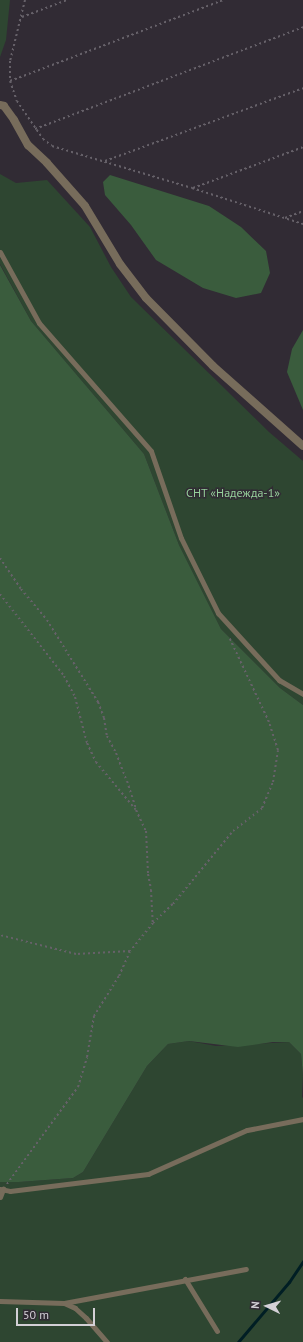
<!DOCTYPE html>
<meta charset="utf-8">
<style>
body{margin:0}
#map{position:relative;width:303px;height:1342px;overflow:hidden;background:#312b34;font-family:"PT Sans",sans-serif}
div>[style]{position:absolute}
[style*='--x']{left:calc(var(--x)*1px);top:calc(var(--y)*1px);width:calc(var(--w)*1px);rotate:calc(var(--a)*1deg)}
.green>*{inset:0;background:#2e4631}
.forest>*{inset:0;background:#3a5c3d}
.stream>*{height:3px;margin:-1.5px;padding:0 1.5px;transform-origin:1.5px;border-radius:1.5px;background:#001e24}
.path>*{height:2px;margin-top:-1px;transform-origin:0;background:repeating-linear-gradient(90deg,#666169 0 2px,transparent 0 5px)}
.lane>*{height:5px;margin:-2.5px;padding:0 2.5px;transform-origin:2.5px;border-radius:2.5px;background:#776c5b}
.street>*{height:8px;margin:-4px;padding:0 4px;transform-origin:4px;border-radius:4px;background:#776c5b}
span{translate:-50% -50%;white-space:nowrap;text-align:center;line-height:1.15;-webkit-text-stroke:3px #312b34;paint-order:stroke}
.park-label{font-size:12px;color:#96d09b}
.north{position:absolute;left:247px;top:1286px;width:40px;height:40px;-webkit-text-stroke:3px #312b34;paint-order:stroke;rotate:275deg;font-size:11px;font-weight:700;line-height:16px;text-align:center;color:#d3d0d6}
.north::after{content:'';display:block;margin:auto;width:14px;height:18px;background:#d3d0d6;clip-path:polygon(50% 0,100% 100%,50% 72%,0 100%)}
.scale{position:absolute;left:16px;top:1308px;width:79px;height:18px;box-sizing:border-box;border:2px solid #d3d0d6;border-top:0;padding-left:5px;font-size:12px;line-height:14px;white-space:nowrap;color:#d3d0d6;-webkit-text-stroke:3px #312b34;paint-order:stroke}
</style>
<div id="map">
<div class="green">
<div style="clip-path:polygon(0 0,10px 0,6px 40px,0 57px)"></div>
<div style="clip-path:polygon(0 174px,16px 183px,47px 180px,90px 227px,111px 267px,131px 297px,269px 432px,303px 461px,303px 705px,280px 688px,221px 629px,179px 545px,144px 454px,31px 321px,0 264px)"></div>
<div style="clip-path:polygon(189px 1041px,216px 1046px,289px 1042px,301px 1054px,303px 1076px,302px 1097px,303px 1098px,303px 1342px,0 1342px,0 1182px,19px 1182px,73px 1178px,83px 1172px,147px 1066px,168px 1044px)"></div>
</div>
<div class="forest">
<div style="clip-path:polygon(110px 175px,209px 206px,241px 227px,266px 251px,270px 273px,261px 293px,236px 298px,203px 288px,156px 260px,131px 225px,105px 195px,103px 182px)"></div>
<div style="clip-path:polygon(0 265px,31px 321px,144px 454px,179px 545px,221px 629px,280px 688px,303px 705px,303px 1076px,301px 1054px,289px 1042px,273px 1042px,238px 1047px,189px 1041px,168px 1044px,147px 1066px,83px 1172px,73px 1178px,19px 1182px,0 1182px)"></div>
<div style="clip-path:polygon(303px 330px,303px 410px,287px 372px,292px 349px)"></div>
</div>
<div class="stream">
<div style="--x:238;--y:1342;--w:79;--a:-49.6"></div>
<div style="--x:289;--y:1282;--w:25;--a:-56"></div>
</div>
<div class="path">
<div style="--x:25;--y:0;--w:63;--a:103.8"></div>
<div style="--x:10;--y:61;--w:20;--a:90"></div>
<div style="--x:10;--y:81;--w:21;--a:71"></div>
<div style="--x:17;--y:101;--w:46;--a:55.6"></div>
<div style="--x:43;--y:139;--w:11;--a:38"></div>
<div style="--x:52;--y:146;--w:146;--a:16.7"></div>
<div style="--x:192;--y:188;--w:117;--a:18"></div>
<div style="--x:22;--y:17;--w:48;--a:-20.7"></div>
<div style="--x:10;--y:81;--w:228;--a:-20.8"></div>
<div style="--x:35;--y:129;--w:287;--a:-20.8"></div>
<div style="--x:105;--y:161;--w:211;--a:-20.2"></div>
<div style="--x:193;--y:188;--w:117;--a:-20.4"></div>
<div style="--x:285;--y:218;--w:19;--a:-21"></div>
<div style="--x:0;--y:558;--w:37;--a:56"></div>
<div style="--x:21;--y:589;--w:40;--a:50"></div>
<div style="--x:47;--y:620;--w:97;--a:58.1"></div>
<div style="--x:98;--y:702;--w:17;--a:69"></div>
<div style="--x:104;--y:718;--w:18;--a:81"></div>
<div style="--x:107;--y:736;--w:19;--a:62"></div>
<div style="--x:116;--y:753;--w:30;--a:69"></div>
<div style="--x:127;--y:781;--w:29;--a:72"></div>
<div style="--x:0;--y:594;--w:104;--a:52"></div>
<div style="--x:64;--y:676;--w:24;--a:62"></div>
<div style="--x:75;--y:697;--w:48;--a:75.4"></div>
<div style="--x:87;--y:743;--w:21;--a:65"></div>
<div style="--x:96;--y:762;--w:62;--a:50.2"></div>
<div style="--x:136;--y:810;--w:23;--a:65"></div>
<div style="--x:146;--y:831;--w:43;--a:87.3"></div>
<div style="--x:148;--y:874;--w:16;--a:79"></div>
<div style="--x:151;--y:890;--w:33;--a:87"></div>
<div style="--x:153;--y:923;--w:36;--a:129"></div>
<div style="--x:130;--y:951;--w:54;--a:176.8"></div>
<div style="--x:76;--y:954;--w:78;--a:-166"></div>
<div style="--x:153;--y:923;--w:28;--a:-44"></div>
<div style="--x:173;--y:904;--w:94;--a:-50.6"></div>
<div style="--x:233;--y:831;--w:37;--a:-38"></div>
<div style="--x:262;--y:808;--w:28;--a:-67"></div>
<div style="--x:273;--y:782;--w:32;--a:-81"></div>
<div style="--x:278;--y:750;--w:29;--a:-108"></div>
<div style="--x:269;--y:722;--w:94;--a:-115.2"></div>
<div style="--x:7;--y:1184;--w:120;--a:-53.8"></div>
<div style="--x:78;--y:1087;--w:31;--a:-73"></div>
<div style="--x:87;--y:1057;--w:42;--a:-80.3"></div>
<div style="--x:94;--y:1016;--w:47;--a:-58"></div>
<div style="--x:119;--y:976;--w:27;--a:-66"></div>
</div>
<div class="lane">
<div style="--x:0;--y:252;--w:81;--a:61.2"></div>
<div style="--x:39;--y:323;--w:170;--a:48.8"></div>
<div style="--x:151;--y:451;--w:92;--a:71"></div>
<div style="--x:181;--y:538;--w:84;--a:63.7"></div>
<div style="--x:218;--y:613;--w:91;--a:47.7"></div>
<div style="--x:279;--y:680;--w:28;--a:30"></div>
<div style="--x:0;--y:1189;--w:10;--a:11"></div>
<div style="--x:10;--y:1191;--w:139;--a:-7"></div>
<div style="--x:148;--y:1174;--w:108;--a:-24"></div>
<div style="--x:247;--y:1130;--w:57;--a:-11.1"></div>
<div style="--x:0;--y:1197;--w:9;--a:-69"></div>
<div style="--x:185;--y:1279;--w:61;--a:58.4"></div>
<div style="--x:0;--y:1301;--w:64;--a:1.8"></div>
<div style="--x:64;--y:1303;--w:185;--a:-10.6"></div>
<div style="--x:64;--y:1303;--w:12;--a:24"></div>
<div style="--x:75;--y:1308;--w:15;--a:42"></div>
<div style="--x:86;--y:1318;--w:32;--a:49"></div>
</div>
<div class="street">
<div style="--x:0;--y:105;--w:4;--a:14"></div>
<div style="--x:4;--y:106;--w:17;--a:54"></div>
<div style="--x:14;--y:120;--w:29;--a:61"></div>
<div style="--x:28;--y:145;--w:26;--a:43"></div>
<div style="--x:47;--y:163;--w:57;--a:48.5"></div>
<div style="--x:85;--y:206;--w:68;--a:58.9"></div>
<div style="--x:120;--y:264;--w:43;--a:52.6"></div>
<div style="--x:146;--y:298;--w:95;--a:45.4"></div>
<div style="--x:213;--y:366;--w:120;--a:41.6"></div>
</div>
<div class="park-label">
<span style="left:233px;top:493px">СНТ «Надежда-1»</span>
</div>
<div class="north">N</div>
<div class="scale">50 m</div>
</div>
